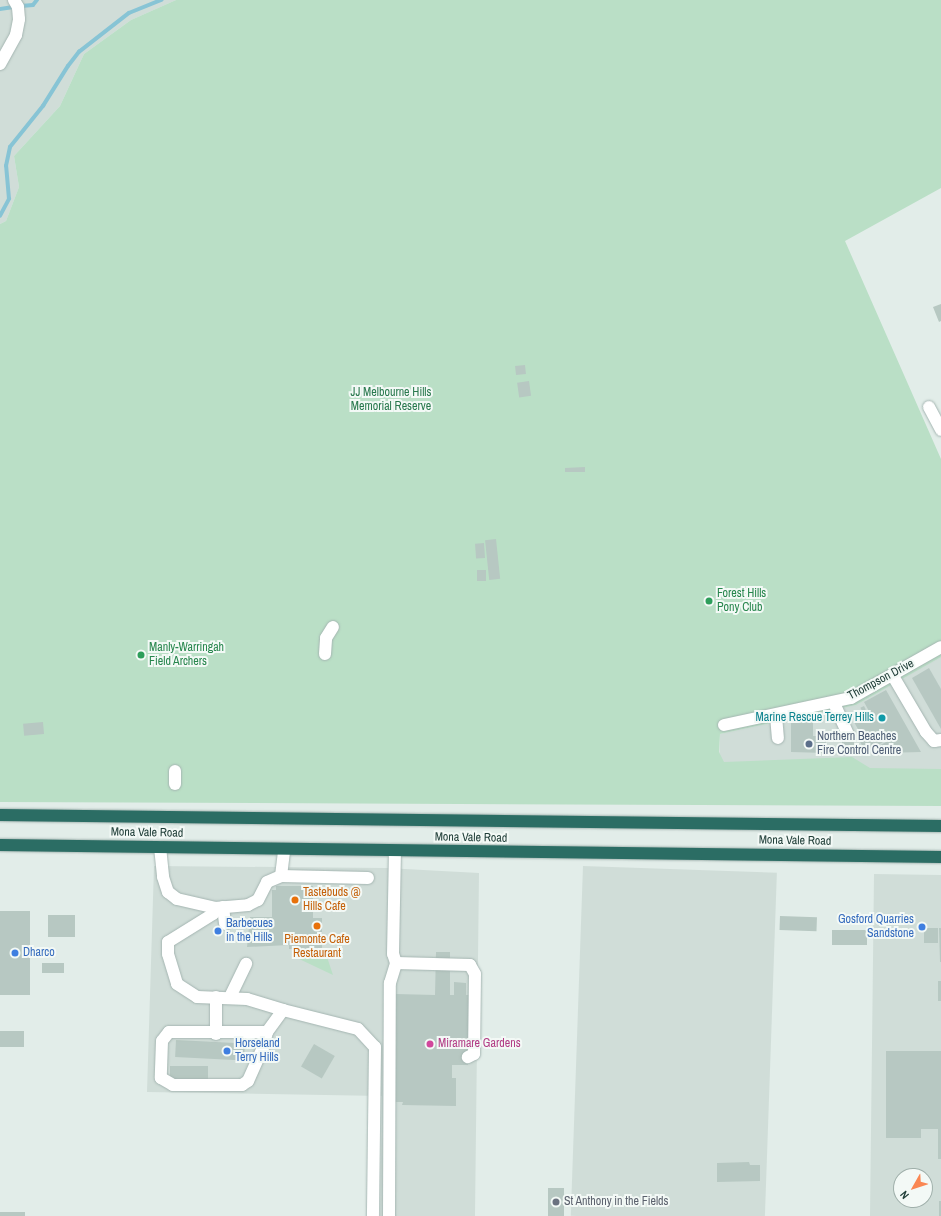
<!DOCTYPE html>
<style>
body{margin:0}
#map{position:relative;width:941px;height:1216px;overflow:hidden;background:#e2ede9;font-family:"Archivo Narrow",sans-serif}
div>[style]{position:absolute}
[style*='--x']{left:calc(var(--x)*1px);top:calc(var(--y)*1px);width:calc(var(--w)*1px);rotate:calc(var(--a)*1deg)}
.built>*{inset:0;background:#d0ddd8;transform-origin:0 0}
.green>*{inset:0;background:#badfc6}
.stream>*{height:3.5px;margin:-1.75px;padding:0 1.75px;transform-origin:1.75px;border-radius:1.75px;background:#87c4d5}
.building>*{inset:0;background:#b7c8c2;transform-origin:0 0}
.roads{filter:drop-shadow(0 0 1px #a4b5b1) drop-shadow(0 0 1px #a4b5b1)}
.minor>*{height:12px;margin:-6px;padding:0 6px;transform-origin:6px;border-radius:6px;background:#fff}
.highway>*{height:12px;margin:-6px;padding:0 6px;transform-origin:6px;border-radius:6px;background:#2b6d64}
.dots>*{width:11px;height:11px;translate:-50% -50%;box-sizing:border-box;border:2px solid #f3f9f6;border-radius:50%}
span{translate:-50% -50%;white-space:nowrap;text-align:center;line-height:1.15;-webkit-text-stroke:4px #f3f9f6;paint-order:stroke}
.park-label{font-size:12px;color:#28784d}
.leisure-label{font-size:12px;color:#27864d}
.left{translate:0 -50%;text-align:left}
.street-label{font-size:12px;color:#213f39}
.culture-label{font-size:12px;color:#0d838f}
.right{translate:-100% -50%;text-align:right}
.service-label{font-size:12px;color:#4e5e75}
.food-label{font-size:12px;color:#c56008}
.shop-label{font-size:12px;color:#366cbe}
.hotel-label{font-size:12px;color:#b23c85}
.worship-label{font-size:12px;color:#5b616d}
.north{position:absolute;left:893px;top:1168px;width:40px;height:40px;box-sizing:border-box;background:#f3f9f6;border:1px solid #9fafaa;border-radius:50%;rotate:231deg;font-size:11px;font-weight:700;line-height:16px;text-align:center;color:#213f39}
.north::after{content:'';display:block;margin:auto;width:14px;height:18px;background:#fa8753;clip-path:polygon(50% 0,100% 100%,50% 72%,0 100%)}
</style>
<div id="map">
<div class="built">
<div style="clip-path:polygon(0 0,176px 0,131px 20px,84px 54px,60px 106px,14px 156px,19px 187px,6px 221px,0 224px)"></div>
<div style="clip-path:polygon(941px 656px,941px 800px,718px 797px,720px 734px,856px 705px)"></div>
<div style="clip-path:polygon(154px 866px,386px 868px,479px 873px,475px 1216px,380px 1216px,382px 1096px,147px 1092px)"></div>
<div style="left:583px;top:866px;width:194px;height:350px;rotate:2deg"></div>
<div style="clip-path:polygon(evenodd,874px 874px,941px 875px,941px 1216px,870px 1216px,874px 874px,901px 1176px,925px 1176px,925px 1200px,901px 1200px,901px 1176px)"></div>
</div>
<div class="green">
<div style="clip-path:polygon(176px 0,941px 0,941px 188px,845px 241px,941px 459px,941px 657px,856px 705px,720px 734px,719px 752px,724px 762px,852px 757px,870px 768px,941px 769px,941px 806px,0 802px,0 224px,6px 221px,19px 187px,14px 156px,60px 106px,84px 54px,131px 20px)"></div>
<div style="clip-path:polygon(297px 951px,325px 951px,333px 975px,297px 958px)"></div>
</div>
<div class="stream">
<div style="--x:21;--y:6;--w:12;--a:-5"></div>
<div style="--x:33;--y:5;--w:6;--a:-51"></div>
<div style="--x:0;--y:9;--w:15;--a:-8"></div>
<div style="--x:0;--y:216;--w:19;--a:-62"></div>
<div style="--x:9;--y:199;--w:33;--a:-95"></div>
<div style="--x:6;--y:166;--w:19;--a:-78"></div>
<div style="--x:10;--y:147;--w:53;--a:-51.2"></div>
<div style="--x:43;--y:106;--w:47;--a:-58"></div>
<div style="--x:68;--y:66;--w:18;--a:-52"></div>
<div style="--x:79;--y:52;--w:63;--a:-38"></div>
<div style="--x:129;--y:13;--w:35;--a:-22"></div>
</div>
<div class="building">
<div style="clip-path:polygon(941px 304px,941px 321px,939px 322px,933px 307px)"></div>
<div style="left:525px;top:365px;width:9px;height:10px;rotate:84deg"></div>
<div style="left:529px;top:381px;width:15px;height:12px;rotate:82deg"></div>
<div style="clip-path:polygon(585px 467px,585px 472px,565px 472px,565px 468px)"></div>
<div style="left:496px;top:539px;width:40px;height:11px;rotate:84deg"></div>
<div style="left:484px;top:543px;width:15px;height:9px;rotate:86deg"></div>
<div style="left:477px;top:570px;width:9px;height:11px"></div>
<div style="clip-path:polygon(929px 668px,941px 689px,941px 729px,912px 678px)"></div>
<div style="clip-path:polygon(886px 690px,921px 752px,883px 753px,879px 746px,886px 742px,883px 736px,880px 738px,883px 742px,866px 752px,859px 740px,863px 738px,854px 722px,870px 713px,864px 702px)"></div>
<div style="left:864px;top:706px;width:4px;height:4px;rotate:63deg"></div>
<div style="clip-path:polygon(791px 720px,813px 720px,813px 736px,826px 736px,826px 753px,791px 752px)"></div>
<div style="left:43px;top:722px;width:12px;height:20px;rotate:85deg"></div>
<div style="left:842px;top:738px;width:12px;height:13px"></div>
<div style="clip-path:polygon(276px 886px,313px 886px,313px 918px,322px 918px,322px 949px,289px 949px,289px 945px,247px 947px,250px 917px,272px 917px,272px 890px,276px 890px)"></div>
<div style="left:0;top:911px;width:30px;height:84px"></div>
<div style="left:48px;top:915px;width:27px;height:22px"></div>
<div style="left:780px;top:916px;width:37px;height:14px;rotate:2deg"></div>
<div style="left:924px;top:928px;width:14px;height:15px"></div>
<div style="clip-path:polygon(939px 928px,941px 928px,941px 962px,940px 962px)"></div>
<div style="left:832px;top:930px;width:35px;height:15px"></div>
<div style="clip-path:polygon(436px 952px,450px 952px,450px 995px,454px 995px,454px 982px,466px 983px,466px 995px,469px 995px,468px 1065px,452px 1065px,452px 1078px,456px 1078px,456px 1106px,402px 1105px,403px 1102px,395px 1102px,396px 994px,435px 995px)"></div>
<div style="left:42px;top:963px;width:22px;height:10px"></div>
<div style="left:938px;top:981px;width:3px;height:20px"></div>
<div style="left:0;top:1031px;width:24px;height:16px"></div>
<div style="left:176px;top:1040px;width:69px;height:17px;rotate:3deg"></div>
<div style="left:314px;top:1044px;width:24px;height:26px;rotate:30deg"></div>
<div style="clip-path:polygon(886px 1051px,941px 1051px,941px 1159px,938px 1159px,938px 1129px,921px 1129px,921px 1138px,886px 1138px)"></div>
<div style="left:170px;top:1066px;width:38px;height:15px"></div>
<div style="clip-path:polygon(749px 1162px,750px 1165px,760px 1165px,760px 1181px,717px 1182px,717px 1163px)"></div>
<div style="left:548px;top:1188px;width:16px;height:28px"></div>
<div style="left:939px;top:1201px;width:2px;height:15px"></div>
<div style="left:0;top:1212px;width:25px;height:4px"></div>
</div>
<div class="roads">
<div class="minor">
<div style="--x:0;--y:64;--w:33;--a:-61"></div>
<div style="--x:16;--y:35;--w:16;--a:-79"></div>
<div style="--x:19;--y:19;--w:12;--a:-95"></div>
<div style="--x:18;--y:7;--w:8;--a:-120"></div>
<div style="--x:929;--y:407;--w:26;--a:62"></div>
<div style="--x:325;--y:654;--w:16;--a:-86"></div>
<div style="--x:326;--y:638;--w:13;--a:-58"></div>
<div style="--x:893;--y:676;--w:65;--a:59.5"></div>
<div style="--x:926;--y:732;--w:12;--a:48"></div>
<div style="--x:934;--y:741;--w:7;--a:-8"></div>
<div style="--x:834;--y:703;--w:34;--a:66"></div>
<div style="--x:776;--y:716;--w:22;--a:85"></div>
<div style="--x:724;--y:725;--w:130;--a:-12"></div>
<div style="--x:851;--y:698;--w:103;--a:-29.5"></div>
<div style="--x:175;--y:771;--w:13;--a:90"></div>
<div style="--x:160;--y:847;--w:30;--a:84"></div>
<div style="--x:163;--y:877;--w:16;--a:72"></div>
<div style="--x:168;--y:892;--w:11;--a:38"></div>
<div style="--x:177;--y:899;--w:39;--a:13"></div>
<div style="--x:215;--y:908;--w:33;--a:-5"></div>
<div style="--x:248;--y:905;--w:11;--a:-27"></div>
<div style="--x:258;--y:900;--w:20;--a:-63"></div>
<div style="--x:267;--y:882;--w:15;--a:-23"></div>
<div style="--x:281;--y:876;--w:26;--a:-83"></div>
<div style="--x:281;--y:876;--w:87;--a:1.3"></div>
<div style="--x:223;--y:907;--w:17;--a:83"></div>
<div style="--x:215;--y:908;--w:6;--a:108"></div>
<div style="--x:213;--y:914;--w:53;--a:148.1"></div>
<div style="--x:168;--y:942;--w:12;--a:90"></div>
<div style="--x:168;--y:954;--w:31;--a:73"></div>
<div style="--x:177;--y:984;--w:24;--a:33"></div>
<div style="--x:197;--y:997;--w:50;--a:2.3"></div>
<div style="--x:247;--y:999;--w:38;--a:17"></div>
<div style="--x:396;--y:963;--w:74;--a:1.5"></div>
<div style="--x:470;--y:965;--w:10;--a:61"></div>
<div style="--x:475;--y:974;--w:80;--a:90.7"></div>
<div style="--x:474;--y:1054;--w:7;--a:153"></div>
<div style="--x:230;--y:997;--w:37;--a:-64"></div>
<div style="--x:267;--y:1032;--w:98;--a:180"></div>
<div style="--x:169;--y:1032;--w:11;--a:128"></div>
<div style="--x:162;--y:1041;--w:37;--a:92"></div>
<div style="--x:161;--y:1078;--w:14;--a:30"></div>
<div style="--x:173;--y:1085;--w:69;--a:0"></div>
<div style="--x:242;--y:1085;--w:7;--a:-34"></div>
<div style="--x:248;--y:1081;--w:36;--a:-66"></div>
<div style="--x:263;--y:1048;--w:16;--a:-76"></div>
<div style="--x:267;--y:1032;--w:27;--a:-54"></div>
<div style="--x:283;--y:1010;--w:77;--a:14.2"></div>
<div style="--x:358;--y:1029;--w:25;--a:47"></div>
<div style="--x:375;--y:1047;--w:169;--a:90.7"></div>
<div style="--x:216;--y:1034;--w:37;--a:-90"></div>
<div style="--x:389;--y:1216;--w:233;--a:-89.8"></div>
<div style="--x:390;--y:983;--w:21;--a:-73"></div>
<div style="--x:396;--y:963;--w:9;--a:-108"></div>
<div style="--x:393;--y:954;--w:103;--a:-88.9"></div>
</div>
<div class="highway">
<div style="--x:0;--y:815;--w:941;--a:0.67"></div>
<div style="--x:0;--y:845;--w:941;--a:0.73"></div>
</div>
</div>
<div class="dots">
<div style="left:709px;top:601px;background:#2e9e5b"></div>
<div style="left:141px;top:655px;background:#2e9e5b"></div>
<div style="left:882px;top:718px;background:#0f9aa8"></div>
<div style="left:809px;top:744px;background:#5c6f8a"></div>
<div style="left:295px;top:900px;background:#e8710a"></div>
<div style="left:317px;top:926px;background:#e8710a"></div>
<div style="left:922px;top:927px;background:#3f7fe0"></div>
<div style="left:218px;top:931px;background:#3f7fe0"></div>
<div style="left:15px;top:953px;background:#3f7fe0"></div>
<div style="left:430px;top:1044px;background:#d1479c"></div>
<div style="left:227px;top:1051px;background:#3f7fe0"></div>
<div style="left:556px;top:1202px;background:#6b7280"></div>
</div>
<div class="park-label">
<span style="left:391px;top:400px">JJ Melbourne Hills<br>Memorial Reserve</span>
</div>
<div class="leisure-label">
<span class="left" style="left:717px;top:601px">Forest Hills<br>Pony Club</span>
<span class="left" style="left:149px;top:655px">Manly-Warringah<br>Field Archers</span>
</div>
<div class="street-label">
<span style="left:881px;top:680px;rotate:-28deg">Thompson Drive</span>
<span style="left:147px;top:833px;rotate:1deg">Mona Vale Road</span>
<span style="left:471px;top:838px;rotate:1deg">Mona Vale Road</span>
<span style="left:795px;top:841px;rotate:1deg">Mona Vale Road</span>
</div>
<div class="culture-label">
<span class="right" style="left:874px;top:718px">Marine Rescue Terrey Hills</span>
</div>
<div class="service-label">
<span class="left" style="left:817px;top:744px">Northern Beaches<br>Fire Control Centre</span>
</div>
<div class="food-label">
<span class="left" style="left:303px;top:900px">Tastebuds @<br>Hills Cafe</span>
<span style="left:317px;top:947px">Piemonte Cafe<br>Restaurant</span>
</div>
<div class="shop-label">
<span class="right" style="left:914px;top:927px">Gosford Quarries<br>Sandstone</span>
<span class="left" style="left:226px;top:931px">Barbecues<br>in the Hills</span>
<span class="left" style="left:23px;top:953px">Dharco</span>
<span class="left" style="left:235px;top:1051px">Horseland<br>Terry Hills</span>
</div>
<div class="hotel-label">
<span class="left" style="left:438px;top:1044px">Miramare Gardens</span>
</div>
<div class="worship-label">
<span class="left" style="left:564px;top:1202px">St Anthony in the Fields</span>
</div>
<div class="north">N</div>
</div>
